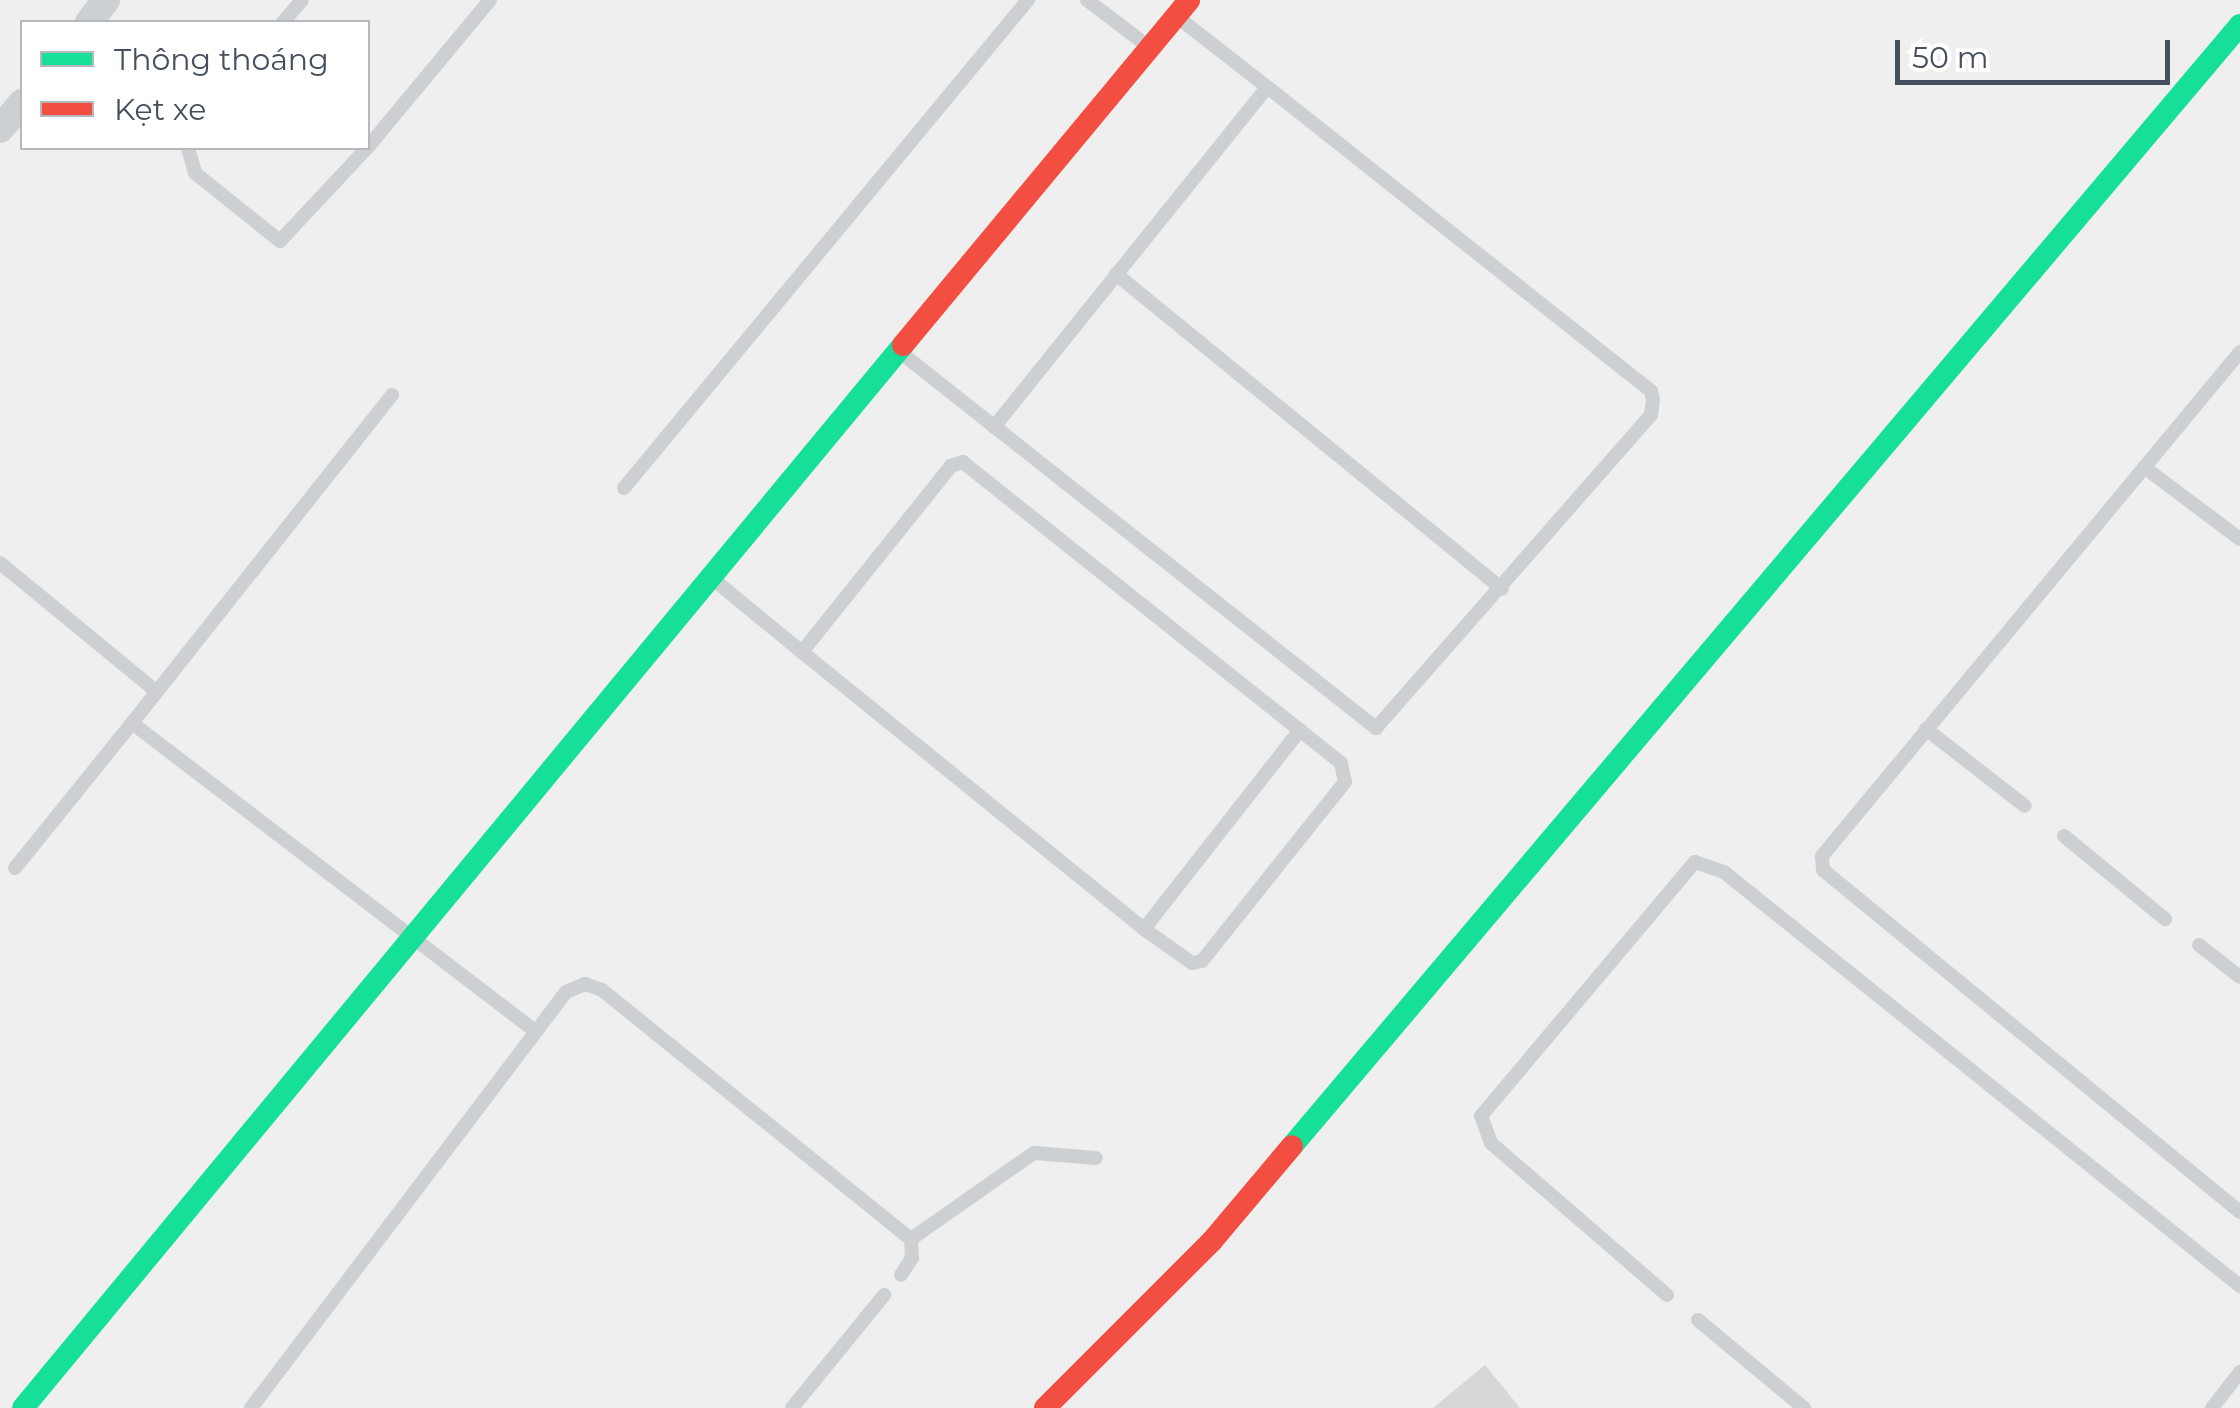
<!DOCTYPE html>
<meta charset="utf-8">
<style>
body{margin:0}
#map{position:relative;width:2240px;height:1408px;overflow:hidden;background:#f0efef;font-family:Montserrat,sans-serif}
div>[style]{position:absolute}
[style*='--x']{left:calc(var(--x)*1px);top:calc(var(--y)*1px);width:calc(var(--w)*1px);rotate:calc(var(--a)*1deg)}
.building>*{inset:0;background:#d7d7d9}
.lane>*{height:14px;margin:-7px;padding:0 7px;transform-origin:7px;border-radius:7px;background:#cdd0d3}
.street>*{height:28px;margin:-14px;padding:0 14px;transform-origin:14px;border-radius:14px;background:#cdd0d3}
.fast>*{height:22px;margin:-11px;padding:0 11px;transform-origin:11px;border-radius:11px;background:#16e098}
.jam>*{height:22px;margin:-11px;padding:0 11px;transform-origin:11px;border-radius:11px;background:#f24e42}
span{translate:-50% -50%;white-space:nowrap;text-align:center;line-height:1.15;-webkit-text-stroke:8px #fff;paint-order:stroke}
.legend{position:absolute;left:20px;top:20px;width:350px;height:130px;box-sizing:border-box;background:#fff;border:2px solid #b5b9be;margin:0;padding:12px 18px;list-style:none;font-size:30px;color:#464f5d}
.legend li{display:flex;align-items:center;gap:20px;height:50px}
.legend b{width:50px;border:2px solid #b5b9be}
.scale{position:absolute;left:1895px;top:40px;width:275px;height:45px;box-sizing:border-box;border:5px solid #464f5d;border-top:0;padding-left:12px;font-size:30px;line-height:35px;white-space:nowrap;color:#464f5d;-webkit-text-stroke:8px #fff;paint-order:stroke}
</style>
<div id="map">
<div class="building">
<div style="clip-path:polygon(1485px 1365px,1520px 1408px,1433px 1408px)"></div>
</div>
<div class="lane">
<div style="--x:1087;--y:0;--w:78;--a:37.2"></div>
<div style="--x:283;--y:22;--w:29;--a:-49"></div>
<div style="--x:368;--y:147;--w:191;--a:-50.3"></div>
<div style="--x:188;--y:148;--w:26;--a:74"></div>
<div style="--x:195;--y:173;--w:109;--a:38.7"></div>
<div style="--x:280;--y:241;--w:127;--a:-46.9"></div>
<div style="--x:1116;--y:274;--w:498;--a:39.2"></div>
<div style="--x:900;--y:352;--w:607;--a:38.31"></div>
<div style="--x:1376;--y:728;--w:417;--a:-48.7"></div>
<div style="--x:1651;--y:415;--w:15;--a:-82"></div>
<div style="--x:1653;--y:400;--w:9;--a:-103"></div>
<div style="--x:1651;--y:391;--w:490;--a:-141.6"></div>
<div style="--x:2240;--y:352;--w:655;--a:129.67"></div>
<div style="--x:1822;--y:856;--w:14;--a:86"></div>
<div style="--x:1823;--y:870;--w:539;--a:39.36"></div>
<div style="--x:392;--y:395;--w:419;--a:128.4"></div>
<div style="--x:132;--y:723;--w:507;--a:37.39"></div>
<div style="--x:994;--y:427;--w:436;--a:-51.2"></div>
<div style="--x:1267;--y:87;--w:110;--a:-142"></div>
<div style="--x:2144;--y:467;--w:120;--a:36.9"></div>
<div style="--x:624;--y:488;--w:634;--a:-50.38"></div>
<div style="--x:0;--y:563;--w:203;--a:39.4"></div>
<div style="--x:713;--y:579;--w:115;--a:39.4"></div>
<div style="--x:802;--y:652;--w:440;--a:39"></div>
<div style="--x:1144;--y:929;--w:59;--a:35.3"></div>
<div style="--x:1192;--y:963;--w:10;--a:-11"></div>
<div style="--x:1202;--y:961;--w:229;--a:-51.4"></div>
<div style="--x:1345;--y:782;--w:19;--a:-102"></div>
<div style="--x:1341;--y:763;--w:483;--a:-141.5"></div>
<div style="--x:963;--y:462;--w:13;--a:162"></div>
<div style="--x:951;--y:466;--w:238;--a:128.7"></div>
<div style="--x:1926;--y:729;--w:125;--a:37.9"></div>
<div style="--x:2064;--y:836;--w:131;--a:39.4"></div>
<div style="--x:15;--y:868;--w:186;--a:-51.1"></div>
<div style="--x:1144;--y:929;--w:253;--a:-51.9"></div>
<div style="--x:2199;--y:945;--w:52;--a:38"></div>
<div style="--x:911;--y:1239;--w:150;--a:-35"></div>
<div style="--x:1034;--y:1153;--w:62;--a:4.6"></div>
<div style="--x:1667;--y:1295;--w:233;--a:-139.2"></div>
<div style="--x:1491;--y:1143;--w:29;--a:-110"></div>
<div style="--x:1481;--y:1116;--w:332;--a:-49.9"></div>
<div style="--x:1695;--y:862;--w:31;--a:19"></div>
<div style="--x:1724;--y:872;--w:662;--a:38.74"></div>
<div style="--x:1698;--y:1320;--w:138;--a:39.7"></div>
<div style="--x:251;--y:1408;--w:522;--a:-52.87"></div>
<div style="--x:566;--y:992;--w:21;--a:-23"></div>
<div style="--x:585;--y:984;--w:18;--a:19"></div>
<div style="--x:602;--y:990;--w:397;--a:38.9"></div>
<div style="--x:911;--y:1239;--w:19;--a:87"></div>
<div style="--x:912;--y:1258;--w:20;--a:123"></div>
<div style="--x:792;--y:1408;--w:146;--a:-50.8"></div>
<div style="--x:2212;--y:1408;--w:46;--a:-52.1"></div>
</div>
<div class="street">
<div style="--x:89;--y:22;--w:28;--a:-52"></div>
<div style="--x:0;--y:129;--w:34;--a:-50"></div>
</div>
<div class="fast">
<div style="--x:1292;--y:1146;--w:1468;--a:-49.78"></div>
<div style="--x:23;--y:1408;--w:1380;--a:-50.38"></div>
</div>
<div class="jam">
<div style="--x:903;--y:345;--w:448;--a:-50.3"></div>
<div style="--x:1045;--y:1408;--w:236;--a:-45"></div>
<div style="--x:1212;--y:1241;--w:124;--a:-49.9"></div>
</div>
<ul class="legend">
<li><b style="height:12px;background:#16e098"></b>Thông thoáng</li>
<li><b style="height:12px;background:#f24e42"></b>Kẹt xe</li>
</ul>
<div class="scale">50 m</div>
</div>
